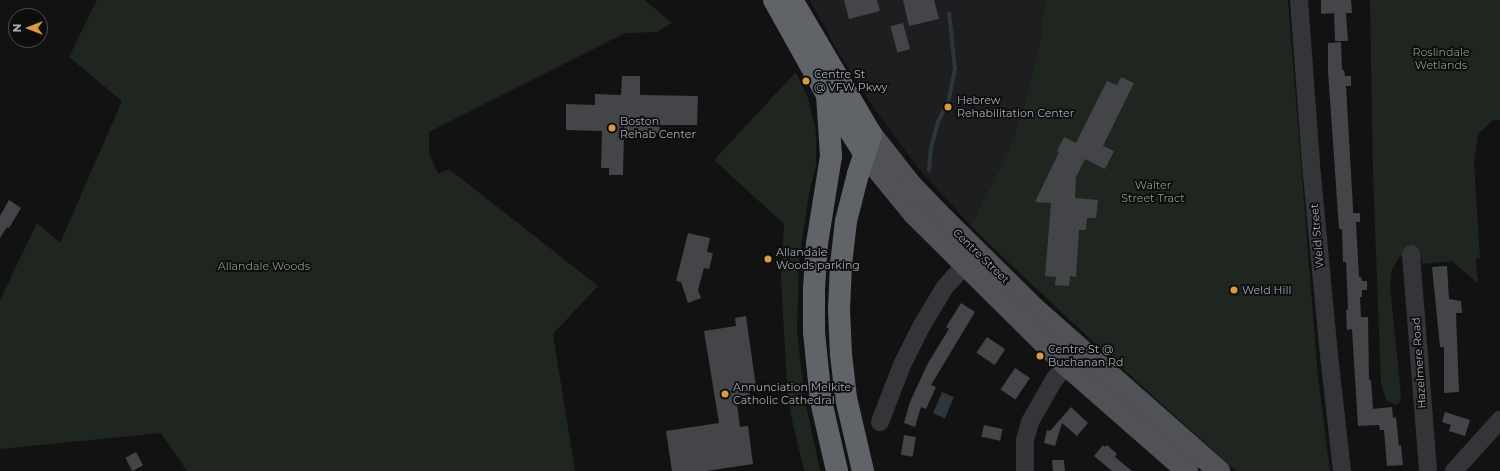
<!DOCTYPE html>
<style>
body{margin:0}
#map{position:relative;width:1500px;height:471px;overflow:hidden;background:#121213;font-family:Montserrat,sans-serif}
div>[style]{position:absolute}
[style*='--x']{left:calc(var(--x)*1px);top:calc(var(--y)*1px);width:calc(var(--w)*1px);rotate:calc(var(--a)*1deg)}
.built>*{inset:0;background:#1e1e20}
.green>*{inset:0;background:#1f261f}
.water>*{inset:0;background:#2d363b;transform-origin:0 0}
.stream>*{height:4px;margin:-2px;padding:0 2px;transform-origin:2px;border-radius:2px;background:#2d363b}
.building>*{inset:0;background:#444549;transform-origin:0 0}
.minor>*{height:18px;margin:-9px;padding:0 9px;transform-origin:9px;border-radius:9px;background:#333538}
.major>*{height:22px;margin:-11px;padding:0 11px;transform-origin:11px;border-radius:11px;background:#505257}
.highway>*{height:22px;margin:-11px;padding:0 11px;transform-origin:11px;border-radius:11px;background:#606368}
.dots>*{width:11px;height:11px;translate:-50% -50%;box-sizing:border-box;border:2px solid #0d0d0e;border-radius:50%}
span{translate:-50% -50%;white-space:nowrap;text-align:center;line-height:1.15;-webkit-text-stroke:3.5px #0d0d0e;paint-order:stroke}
.park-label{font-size:11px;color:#7f9c7e}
.poi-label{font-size:11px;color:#a5abb3}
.left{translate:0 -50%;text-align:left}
.street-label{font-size:11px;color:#a5abb3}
.north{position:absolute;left:8px;top:8px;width:40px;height:40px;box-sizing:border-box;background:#0d0d0e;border:1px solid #4a4c50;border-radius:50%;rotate:270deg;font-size:11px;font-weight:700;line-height:16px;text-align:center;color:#a5abb3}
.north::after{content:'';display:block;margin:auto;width:14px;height:18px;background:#de983f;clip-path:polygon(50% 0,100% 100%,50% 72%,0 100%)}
</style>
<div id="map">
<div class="built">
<div style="clip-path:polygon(810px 0,1045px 0,1039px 46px,1026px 100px,1007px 155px,971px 226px,918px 168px,878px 114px,837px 50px)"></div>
</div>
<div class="green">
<div style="clip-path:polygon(97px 0,645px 0,672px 23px,657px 32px,625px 33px,429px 132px,429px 154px,438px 174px,449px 169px,598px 286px,553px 334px,575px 471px,187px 471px,161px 433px,0 449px,0 300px,37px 223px,60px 243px,122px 101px,69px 57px)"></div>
<div style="clip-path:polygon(1045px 0,1288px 0,1318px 377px,1330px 471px,1236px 471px,1100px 348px,992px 247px,971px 226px,1007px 155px,1026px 100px,1039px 46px)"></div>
<div style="clip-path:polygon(1370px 0,1500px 0,1500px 120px,1493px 120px,1478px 134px,1474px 161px,1480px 258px,1476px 259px,1478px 283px,1452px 261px,1422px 264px,1422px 260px,1400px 256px,1392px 270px,1390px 286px,1401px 395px,1400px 401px,1396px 405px,1386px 400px,1381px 383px,1373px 175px)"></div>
<div style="clip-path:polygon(796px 72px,808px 98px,816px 132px,816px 164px,808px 199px,799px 262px,797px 332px,804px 395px,820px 471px,804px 471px,791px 415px,787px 385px,781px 279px,784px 224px,714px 160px)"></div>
</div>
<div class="water">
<div style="left:942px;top:392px;width:13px;height:23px;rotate:23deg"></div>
</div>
<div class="stream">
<div style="--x:929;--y:170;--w:22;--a:-85"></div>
<div style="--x:931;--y:148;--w:27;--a:-75"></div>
<div style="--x:938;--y:122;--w:25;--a:-64"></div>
<div style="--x:949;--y:99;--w:31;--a:-79"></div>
<div style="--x:955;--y:69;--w:56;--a:-96.1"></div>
</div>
<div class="building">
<div style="clip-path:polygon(844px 0,877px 0,880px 11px,849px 19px)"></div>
<div style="clip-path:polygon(903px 0,934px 0,939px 19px,909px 26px)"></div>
<div style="clip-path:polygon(1321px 0,1351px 0,1352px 13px,1346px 13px,1348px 41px,1335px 41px,1334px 13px,1321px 14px)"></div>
<div style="left:903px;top:23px;width:27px;height:13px;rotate:75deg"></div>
<div style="clip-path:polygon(1341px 42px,1342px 70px,1344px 70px,1345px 76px,1351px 76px,1351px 86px,1346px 86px,1353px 208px,1353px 213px,1360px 213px,1360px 222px,1356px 222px,1359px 277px,1361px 277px,1362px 281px,1367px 281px,1367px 290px,1362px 290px,1362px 297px,1360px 297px,1361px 317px,1368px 317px,1369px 380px,1371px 380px,1373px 409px,1392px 407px,1393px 418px,1396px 417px,1399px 446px,1401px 445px,1403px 465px,1387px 466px,1384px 430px,1380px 430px,1379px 425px,1358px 426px,1352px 329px,1347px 330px,1346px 310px,1348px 310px,1346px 262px,1343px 262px,1342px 229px,1339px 229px,1328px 71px,1328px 43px)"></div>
<div style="clip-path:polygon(622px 76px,640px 76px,640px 95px,698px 96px,697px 125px,660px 125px,659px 132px,653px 136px,647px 135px,643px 131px,624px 131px,623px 175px,609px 175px,609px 168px,601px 168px,602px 131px,566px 130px,566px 104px,595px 105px,595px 94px,621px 95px)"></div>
<div style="clip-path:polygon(1121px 77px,1134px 83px,1103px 146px,1114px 151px,1105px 169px,1085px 159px,1076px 177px,1075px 198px,1098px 200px,1096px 218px,1087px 218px,1086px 230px,1079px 230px,1076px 277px,1070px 276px,1069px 286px,1055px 285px,1056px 277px,1045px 276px,1051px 203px,1035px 202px,1059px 152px,1057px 151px,1064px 137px,1076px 143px,1107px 81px,1117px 85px)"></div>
<div style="clip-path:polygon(9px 200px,21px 208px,9px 228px,7px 227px,0 238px,0 216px)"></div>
<div style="clip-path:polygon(688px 233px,710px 238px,707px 252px,713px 253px,709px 269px,704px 268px,698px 290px,701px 298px,688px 303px,681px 282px,676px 281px)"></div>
<div style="clip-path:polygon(1447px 266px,1449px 299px,1461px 301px,1462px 313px,1456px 313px,1459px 392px,1444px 393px,1444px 347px,1440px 347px,1432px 267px)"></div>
<div style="clip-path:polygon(961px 303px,975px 312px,931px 385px,936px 387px,926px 409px,921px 407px,915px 427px,904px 423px,910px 402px,928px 363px,949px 329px,946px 327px)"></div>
<div style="clip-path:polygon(746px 316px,756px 387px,748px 388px,750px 395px,736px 397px,740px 427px,748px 426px,753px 464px,706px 471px,672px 471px,666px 431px,719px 423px,704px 331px,736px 326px,735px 318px)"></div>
<div style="left:987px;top:337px;width:22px;height:19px;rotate:34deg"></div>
<div style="left:1015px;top:368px;width:18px;height:26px;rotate:34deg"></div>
<div style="clip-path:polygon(1071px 407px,1088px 423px,1077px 436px,1062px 423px,1055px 446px,1044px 443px,1047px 430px,1050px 431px)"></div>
<div style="clip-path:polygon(1445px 412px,1470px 420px,1465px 436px,1449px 431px,1451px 425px,1442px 422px)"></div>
<div style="left:984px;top:425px;width:19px;height:12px;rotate:12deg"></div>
<div style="left:904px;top:435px;width:12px;height:20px;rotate:9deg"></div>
<div style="clip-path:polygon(1103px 445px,1105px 447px,1107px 445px,1117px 454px,1115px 457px,1132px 471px,1112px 471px,1094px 456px)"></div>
<div style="left:136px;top:452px;width:15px;height:12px;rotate:62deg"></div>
<div style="clip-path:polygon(1052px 460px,1064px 460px,1065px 471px,1053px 471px)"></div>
</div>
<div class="minor">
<div style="--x:1299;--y:0;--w:175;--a:85.8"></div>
<div style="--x:1312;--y:175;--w:181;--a:84.6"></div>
<div style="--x:1329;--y:355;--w:117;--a:83.6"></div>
<div style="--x:1411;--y:254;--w:218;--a:85.5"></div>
<div style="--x:880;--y:422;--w:61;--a:-68.9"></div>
<div style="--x:902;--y:365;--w:45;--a:-63.4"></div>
<div style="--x:922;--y:325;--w:44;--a:-58.8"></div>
<div style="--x:945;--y:287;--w:43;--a:-47.8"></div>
<div style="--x:1025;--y:471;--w:31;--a:-90"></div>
<div style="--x:1025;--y:440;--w:19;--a:-74"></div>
<div style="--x:1030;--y:422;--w:48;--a:-60.3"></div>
<div style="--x:1054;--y:380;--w:33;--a:-51"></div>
<div style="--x:1454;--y:471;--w:69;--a:-48"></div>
</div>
<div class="major">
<div style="--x:871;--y:134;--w:65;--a:51.9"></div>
<div style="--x:911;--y:185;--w:37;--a:46"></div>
<div style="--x:937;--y:212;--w:136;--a:44.7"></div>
<div style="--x:1034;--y:308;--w:247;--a:41.4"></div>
<div style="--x:864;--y:153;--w:79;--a:50.7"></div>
<div style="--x:914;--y:214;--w:214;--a:44.8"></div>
<div style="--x:1066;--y:365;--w:161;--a:41.2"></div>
</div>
<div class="highway">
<div style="--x:774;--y:0;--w:109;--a:60.8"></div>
<div style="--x:827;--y:95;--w:69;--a:57.5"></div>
<div style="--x:792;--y:0;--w:156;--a:59.5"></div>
<div style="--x:871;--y:134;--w:42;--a:108"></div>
<div style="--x:858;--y:174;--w:49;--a:104.3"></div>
<div style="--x:846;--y:221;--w:43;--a:96.6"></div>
<div style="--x:841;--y:264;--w:46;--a:92.5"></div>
<div style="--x:839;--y:310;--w:44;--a:87.4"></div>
<div style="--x:841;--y:354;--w:44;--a:83.5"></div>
<div style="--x:846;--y:398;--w:75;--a:76.9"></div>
<div style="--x:827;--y:95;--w:61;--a:86.2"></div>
<div style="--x:831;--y:156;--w:88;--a:99.1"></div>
<div style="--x:817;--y:243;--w:45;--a:93.8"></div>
<div style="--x:814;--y:288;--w:44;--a:90"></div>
<div style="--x:814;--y:332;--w:69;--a:84.2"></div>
<div style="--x:821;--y:401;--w:72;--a:77.1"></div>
</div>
<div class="dots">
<div style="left:806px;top:81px;background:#de983f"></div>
<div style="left:948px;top:107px;background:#de983f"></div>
<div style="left:612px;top:128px;background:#de983f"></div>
<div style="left:768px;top:259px;background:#de983f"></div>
<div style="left:1234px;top:290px;background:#de983f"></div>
<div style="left:1040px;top:356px;background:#de983f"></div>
<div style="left:725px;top:394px;background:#de983f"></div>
</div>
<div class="park-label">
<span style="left:1441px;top:59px">Roslindale<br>Wetlands</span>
<span style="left:1153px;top:192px">Walter<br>Street Tract</span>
<span style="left:264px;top:266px">Allandale Woods</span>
</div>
<div class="poi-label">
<span class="left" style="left:814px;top:81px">Centre St<br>@ VFW Pkwy</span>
<span class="left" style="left:957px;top:107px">Hebrew<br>Rehabilitation Center</span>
<span class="left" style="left:620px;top:128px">Boston<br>Rehab Center</span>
<span class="left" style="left:776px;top:259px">Allandale<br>Woods parking</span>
<span class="left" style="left:1242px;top:290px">Weld Hill</span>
<span class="left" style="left:1048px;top:356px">Centre St @<br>Buchanan Rd</span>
<span class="left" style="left:733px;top:394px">Annunciation Melkite<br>Catholic Cathedral</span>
</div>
<div class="street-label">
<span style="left:1317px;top:236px;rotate:-95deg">Weld Street</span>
<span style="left:981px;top:256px;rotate:44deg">Centre Street</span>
<span style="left:1419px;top:363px;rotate:-94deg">Hazelmere Road</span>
</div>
<div class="north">N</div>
</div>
